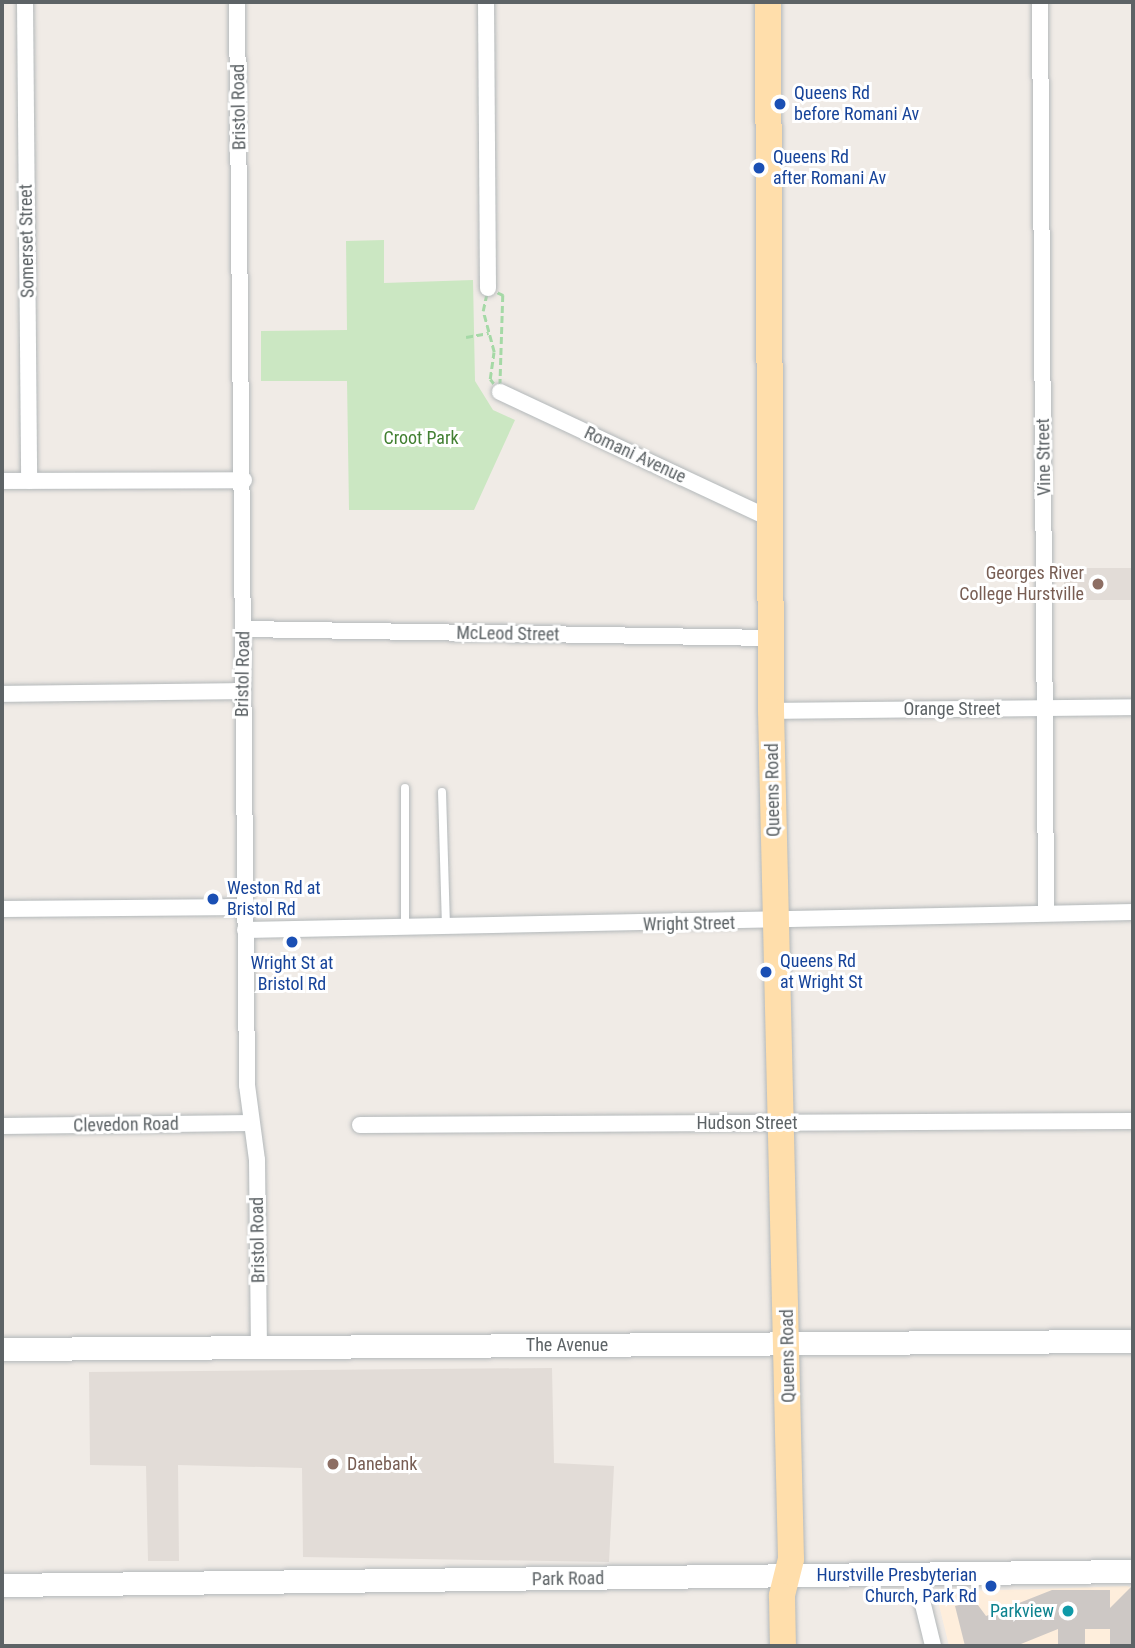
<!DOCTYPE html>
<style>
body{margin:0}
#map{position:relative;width:1135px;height:1648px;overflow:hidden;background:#f0ebe6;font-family:"Roboto Condensed",sans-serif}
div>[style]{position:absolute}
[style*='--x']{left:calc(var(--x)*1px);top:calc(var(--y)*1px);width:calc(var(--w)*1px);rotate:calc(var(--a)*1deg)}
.commercial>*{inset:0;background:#feeedc}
.education>*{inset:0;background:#e2dcd7;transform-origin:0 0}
.green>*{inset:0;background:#cbe7c2}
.building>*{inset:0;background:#cdc8c5}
.path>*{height:2.5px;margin-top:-1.25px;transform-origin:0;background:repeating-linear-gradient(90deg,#a5d9a6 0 7px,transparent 0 10.5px)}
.roads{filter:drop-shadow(0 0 2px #b3b8ba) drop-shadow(0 0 2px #b3b8ba)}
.lane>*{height:8px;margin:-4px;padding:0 4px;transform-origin:4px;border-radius:4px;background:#fff}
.street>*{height:16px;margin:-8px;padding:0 8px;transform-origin:8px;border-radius:8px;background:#fff}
.secondary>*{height:23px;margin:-11.5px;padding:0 11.5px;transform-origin:11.5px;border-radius:11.5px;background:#fff}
.primary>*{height:26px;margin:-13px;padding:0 13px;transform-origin:13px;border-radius:13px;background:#ffdeab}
.dots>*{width:19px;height:19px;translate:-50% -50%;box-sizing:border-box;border:4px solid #fff;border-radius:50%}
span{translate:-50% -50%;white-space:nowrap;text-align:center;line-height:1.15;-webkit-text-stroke:6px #fff;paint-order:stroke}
.transit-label{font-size:18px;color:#164399}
.left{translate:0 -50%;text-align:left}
.right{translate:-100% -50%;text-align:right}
.street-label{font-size:18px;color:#5d6366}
.park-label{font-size:18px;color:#428032}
.education-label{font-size:18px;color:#785e54}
.culture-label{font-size:18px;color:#0d838f}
.frame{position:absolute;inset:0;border:4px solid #5d6366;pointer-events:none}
</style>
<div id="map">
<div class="commercial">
<div style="clip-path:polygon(1127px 1586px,1133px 1588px,1133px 1646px,949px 1646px,939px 1605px,946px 1592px)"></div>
</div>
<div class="education">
<div style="left:1064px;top:568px;width:69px;height:32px"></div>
<div style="clip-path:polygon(552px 1368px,554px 1463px,614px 1466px,609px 1562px,303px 1557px,302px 1468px,178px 1465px,179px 1561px,148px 1561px,146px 1466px,90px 1465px,89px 1372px)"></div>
</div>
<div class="green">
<div style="clip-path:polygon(384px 240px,384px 283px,473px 280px,475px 381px,493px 410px,515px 420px,474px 510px,349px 510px,347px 381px,261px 381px,261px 331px,347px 330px,346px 241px)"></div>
</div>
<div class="building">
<div style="clip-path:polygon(1133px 1585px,1133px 1646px,1110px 1646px,1110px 1629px,1085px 1629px,1085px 1646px,1058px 1646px,1058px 1629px,1016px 1646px,965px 1646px,955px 1606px,975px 1601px,986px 1616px,1052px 1590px,1110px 1590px,1110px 1608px)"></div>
</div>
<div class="path">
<div style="--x:488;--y:288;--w:17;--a:25"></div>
<div style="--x:503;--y:295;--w:97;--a:91.8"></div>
<div style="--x:500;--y:392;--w:16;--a:-128"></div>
<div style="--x:490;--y:379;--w:27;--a:-82"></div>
<div style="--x:494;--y:352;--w:42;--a:-105"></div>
<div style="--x:483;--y:311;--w:24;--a:-78"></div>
<div style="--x:466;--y:337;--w:23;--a:-10"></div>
</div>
<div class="roads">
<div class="lane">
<div style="--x:405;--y:788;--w:140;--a:90"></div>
<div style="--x:442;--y:792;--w:135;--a:88.3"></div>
</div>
<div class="street">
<div style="--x:25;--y:2;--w:479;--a:89.5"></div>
<div style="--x:237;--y:2;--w:1083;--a:89.47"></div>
<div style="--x:247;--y:1085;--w:76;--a:82.4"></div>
<div style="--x:257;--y:1160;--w:185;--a:89.4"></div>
<div style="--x:486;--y:2;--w:286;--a:89.6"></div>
<div style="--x:1040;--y:2;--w:910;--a:89.62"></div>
<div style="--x:500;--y:392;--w:299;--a:25.1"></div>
<div style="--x:2;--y:481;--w:242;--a:-0.2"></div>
<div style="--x:244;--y:629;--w:527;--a:0.98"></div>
<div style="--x:2;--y:694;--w:240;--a:-0.7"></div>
<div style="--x:771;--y:711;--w:362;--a:-0.6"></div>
<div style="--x:2;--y:909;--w:243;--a:-0.5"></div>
<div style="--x:245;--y:930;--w:888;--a:-1.16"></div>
<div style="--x:360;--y:1125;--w:773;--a:-0.3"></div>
<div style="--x:2;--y:1126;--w:249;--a:-0.7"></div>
<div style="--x:916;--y:1576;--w:72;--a:76.3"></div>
</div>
<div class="secondary">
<div style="--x:2;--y:1349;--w:1131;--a:-0.41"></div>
<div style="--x:2;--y:1585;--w:1131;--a:-0.71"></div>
</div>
<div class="primary">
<div style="--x:768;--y:2;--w:709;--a:89.76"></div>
<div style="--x:771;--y:711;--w:848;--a:88.65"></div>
<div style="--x:791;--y:1559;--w:38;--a:104"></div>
<div style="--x:782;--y:1596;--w:50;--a:88.9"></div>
</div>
</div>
<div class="dots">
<div style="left:780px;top:104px;background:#1a4fb4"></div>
<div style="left:759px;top:168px;background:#1a4fb4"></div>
<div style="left:1098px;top:584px;background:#8d6e63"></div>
<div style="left:213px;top:899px;background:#1a4fb4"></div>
<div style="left:292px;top:942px;background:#1a4fb4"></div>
<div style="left:766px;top:972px;background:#1a4fb4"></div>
<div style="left:333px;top:1464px;background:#8d6e63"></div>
<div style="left:991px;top:1586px;background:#1a4fb4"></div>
<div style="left:1068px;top:1611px;background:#0f9aa8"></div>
</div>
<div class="transit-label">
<span class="left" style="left:794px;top:104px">Queens Rd<br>before Romani Av</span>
<span class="left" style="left:773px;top:168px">Queens Rd<br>after Romani Av</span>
<span class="left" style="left:227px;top:899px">Weston Rd at<br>Bristol Rd</span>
<span class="left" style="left:780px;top:972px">Queens Rd<br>at Wright St</span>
<span style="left:292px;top:974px">Wright St at<br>Bristol Rd</span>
<span class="right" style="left:977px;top:1586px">Hurstville Presbyterian<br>Church, Park Rd</span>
</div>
<div class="street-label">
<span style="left:239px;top:107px;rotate:-91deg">Bristol Road</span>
<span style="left:27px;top:241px;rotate:-91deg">Somerset Street</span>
<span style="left:635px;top:455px;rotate:25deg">Romani Avenue</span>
<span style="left:1044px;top:457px;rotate:-91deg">Vine Street</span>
<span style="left:508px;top:634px;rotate:1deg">McLeod Street</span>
<span style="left:243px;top:674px;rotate:-89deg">Bristol Road</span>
<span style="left:952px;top:709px">Orange Street</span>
<span style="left:773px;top:790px;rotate:-91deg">Queens Road</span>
<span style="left:689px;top:924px;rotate:-1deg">Wright Street</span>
<span style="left:747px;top:1123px">Hudson Street</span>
<span style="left:126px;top:1125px;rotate:-1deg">Clevedon Road</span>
<span style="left:258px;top:1240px;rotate:-91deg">Bristol Road</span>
<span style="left:567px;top:1345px">The Avenue</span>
<span style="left:788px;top:1356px;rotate:-91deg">Queens Road</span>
<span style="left:568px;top:1579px;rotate:-1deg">Park Road</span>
</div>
<div class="park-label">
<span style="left:421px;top:438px">Croot Park</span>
</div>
<div class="education-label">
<span class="right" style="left:1084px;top:584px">Georges River<br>College Hurstville</span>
<span class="left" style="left:347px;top:1464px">Danebank</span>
</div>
<div class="culture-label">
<span class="right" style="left:1054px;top:1611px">Parkview</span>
</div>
<div class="frame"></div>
</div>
